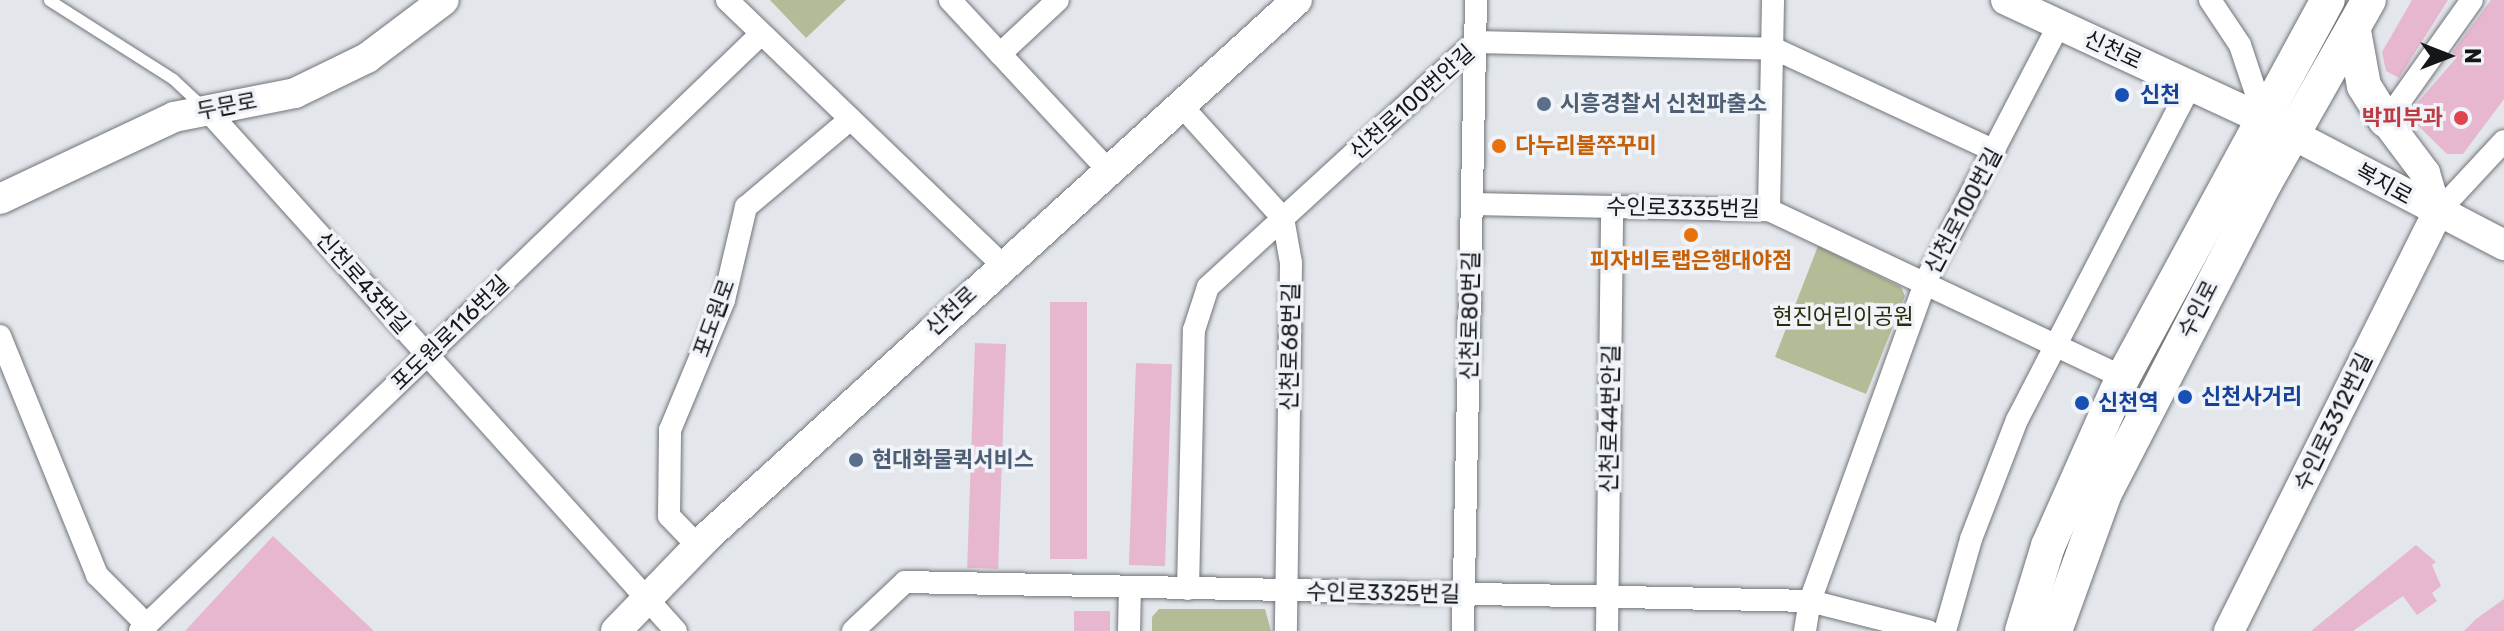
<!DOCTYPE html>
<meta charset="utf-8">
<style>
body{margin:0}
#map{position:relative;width:2504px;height:631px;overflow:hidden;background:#e3e7ec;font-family:Rubik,"Noto Sans KR",sans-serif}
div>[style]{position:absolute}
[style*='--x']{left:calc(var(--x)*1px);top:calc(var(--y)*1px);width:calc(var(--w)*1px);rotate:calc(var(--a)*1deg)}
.green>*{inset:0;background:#b4bc97}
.building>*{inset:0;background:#e6b7cf;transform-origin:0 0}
.roads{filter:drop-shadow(0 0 2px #717479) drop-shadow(0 0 2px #717479)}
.lane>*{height:11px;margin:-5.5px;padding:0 5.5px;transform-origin:5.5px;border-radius:5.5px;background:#fff}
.street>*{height:22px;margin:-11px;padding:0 11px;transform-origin:11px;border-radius:11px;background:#fff}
.secondary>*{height:30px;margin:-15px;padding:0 15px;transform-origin:15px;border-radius:15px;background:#fff}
.primary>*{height:34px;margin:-17px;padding:0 17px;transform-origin:17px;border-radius:17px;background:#fff}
.dots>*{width:22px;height:22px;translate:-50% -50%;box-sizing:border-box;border:4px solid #f0f4f9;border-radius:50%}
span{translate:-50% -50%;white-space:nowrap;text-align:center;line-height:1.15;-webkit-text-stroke:7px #f0f4f9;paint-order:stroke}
.street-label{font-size:22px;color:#151618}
.transit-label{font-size:22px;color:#164399;font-weight:700}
.left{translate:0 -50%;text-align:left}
.service-label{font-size:22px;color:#4e5e75;font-weight:700}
.health-label{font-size:22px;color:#be3a42;font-weight:700}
.right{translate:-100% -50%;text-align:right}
.food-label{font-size:22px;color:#c56008;font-weight:700}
.park-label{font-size:22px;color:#282d09}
.north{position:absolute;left:2408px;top:16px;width:80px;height:80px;-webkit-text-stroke:6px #f0f4f9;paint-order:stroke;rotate:90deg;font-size:22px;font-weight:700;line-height:32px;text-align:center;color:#151618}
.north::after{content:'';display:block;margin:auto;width:28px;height:36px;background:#151618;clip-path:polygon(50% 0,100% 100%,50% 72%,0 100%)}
</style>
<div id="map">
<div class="green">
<div style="clip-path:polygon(770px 0,846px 0,806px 38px)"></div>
<div style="clip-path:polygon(1818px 246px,1901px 287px,1905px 296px,1866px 394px,1775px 357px)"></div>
<div style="clip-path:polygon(1159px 609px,1265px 609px,1271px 631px,1152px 631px,1152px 617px)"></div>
</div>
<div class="building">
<div style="clip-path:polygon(2412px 0,2448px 0,2399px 78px,2386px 71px,2382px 52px)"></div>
<div style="clip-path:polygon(2491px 0,2504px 0,2504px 99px,2463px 154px,2447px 154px,2407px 115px,2457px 57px,2452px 53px)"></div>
<div style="left:1050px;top:302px;width:37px;height:257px"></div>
<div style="left:975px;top:343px;width:31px;height:225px;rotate:2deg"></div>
<div style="left:1136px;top:363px;width:36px;height:202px;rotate:2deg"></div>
<div style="clip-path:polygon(273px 536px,374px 631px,185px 631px)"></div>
<div style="clip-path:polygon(2416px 545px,2436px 562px,2432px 565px,2441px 586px,2432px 593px,2437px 601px,2417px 615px,2403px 596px,2353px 631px,2311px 631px)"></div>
<div style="clip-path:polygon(2504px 599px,2504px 631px,2464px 631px,2476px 619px)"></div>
<div style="left:1074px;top:611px;width:36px;height:20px"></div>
</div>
<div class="roads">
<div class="lane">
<div style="--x:49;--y:0;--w:147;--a:32.5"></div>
<div style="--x:173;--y:79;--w:41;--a:43"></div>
</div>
<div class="street">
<div style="--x:727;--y:0;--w:382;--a:43.9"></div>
<div style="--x:950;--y:0;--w:231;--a:47.1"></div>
<div style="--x:2210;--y:0;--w:54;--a:56.3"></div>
<div style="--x:2240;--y:45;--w:79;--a:71.6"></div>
<div style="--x:1000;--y:54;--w:79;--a:-43"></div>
<div style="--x:1179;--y:103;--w:155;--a:47.9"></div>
<div style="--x:1283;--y:218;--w:46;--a:79.9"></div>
<div style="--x:1291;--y:263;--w:368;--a:90.8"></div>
<div style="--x:207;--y:110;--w:701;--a:48.01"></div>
<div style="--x:2386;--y:121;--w:148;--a:-54.6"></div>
<div style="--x:1472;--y:204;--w:297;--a:1.2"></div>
<div style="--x:1769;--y:210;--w:391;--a:25.3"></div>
<div style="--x:1769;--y:210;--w:210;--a:-88.9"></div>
<div style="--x:2437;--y:213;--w:98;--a:-47.1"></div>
<div style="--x:0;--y:336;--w:258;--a:67.9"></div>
<div style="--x:97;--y:575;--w:71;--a:45"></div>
<div style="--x:698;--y:546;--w:42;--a:-134"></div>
<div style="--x:669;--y:516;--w:86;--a:-89.3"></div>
<div style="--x:670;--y:430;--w:141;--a:-67.4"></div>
<div style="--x:724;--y:300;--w:96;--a:-76.7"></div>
<div style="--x:746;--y:207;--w:133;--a:-40.1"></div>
<div style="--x:1188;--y:589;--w:259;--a:-88.7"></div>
<div style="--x:1194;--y:330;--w:45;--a:-72"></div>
<div style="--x:1208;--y:287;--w:362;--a:-42.5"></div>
<div style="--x:1475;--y:42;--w:300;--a:1.3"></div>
<div style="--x:1775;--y:49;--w:242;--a:24.9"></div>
<div style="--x:140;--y:631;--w:860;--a:-43.87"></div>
<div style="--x:853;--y:631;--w:71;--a:-43.3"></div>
<div style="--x:905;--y:582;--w:905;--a:1.2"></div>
<div style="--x:1810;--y:601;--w:122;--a:14.3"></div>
<div style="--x:1129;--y:631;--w:44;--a:-88.7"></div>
<div style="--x:1463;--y:631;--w:631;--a:-88.82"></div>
<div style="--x:1607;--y:631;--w:424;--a:-89.3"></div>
<div style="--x:1805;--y:631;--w:30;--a:-81"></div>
<div style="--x:1810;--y:601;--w:341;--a:-70.1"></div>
<div style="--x:1926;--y:280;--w:288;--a:-62.5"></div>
<div style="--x:1945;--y:631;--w:96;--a:-74.2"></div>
<div style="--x:1971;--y:539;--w:128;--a:-68.9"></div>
<div style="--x:2017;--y:420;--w:376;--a:-62.6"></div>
</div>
<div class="secondary">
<div style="--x:2006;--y:0;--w:285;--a:24.9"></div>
<div style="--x:2265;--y:120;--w:270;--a:27.6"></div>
<div style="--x:2386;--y:121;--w:65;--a:53.1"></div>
<div style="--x:2425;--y:173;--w:42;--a:73.3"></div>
<div style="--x:0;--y:199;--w:192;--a:-25.2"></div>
<div style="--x:174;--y:117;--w:123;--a:-11.2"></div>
<div style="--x:295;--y:93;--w:80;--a:-25.9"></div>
<div style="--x:367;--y:58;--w:96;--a:-37"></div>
<div style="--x:616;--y:631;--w:134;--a:-45.9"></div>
<div style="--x:709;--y:535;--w:795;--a:-42.3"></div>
<div style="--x:2229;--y:631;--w:467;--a:-63.5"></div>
</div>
<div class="primary">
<div style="--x:2354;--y:31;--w:56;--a:79.7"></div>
<div style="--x:2364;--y:86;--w:41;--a:57.8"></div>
<div style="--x:2022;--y:631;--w:89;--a:-73"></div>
<div style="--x:2048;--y:546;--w:185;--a:-66.1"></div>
<div style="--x:2123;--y:377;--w:429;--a:-61.5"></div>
<div style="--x:2055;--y:631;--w:147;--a:-70.1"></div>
<div style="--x:2105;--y:493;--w:349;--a:-62.7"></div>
<div style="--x:2265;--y:183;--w:210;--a:-60.4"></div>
</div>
</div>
<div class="dots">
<div style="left:2122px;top:95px;background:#1a4fb4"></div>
<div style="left:1544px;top:104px;background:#5c6f8a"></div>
<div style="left:2461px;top:118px;background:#e0444e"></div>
<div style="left:1499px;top:146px;background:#e8710a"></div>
<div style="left:1691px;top:235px;background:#e8710a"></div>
<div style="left:2185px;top:397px;background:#1a4fb4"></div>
<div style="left:2082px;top:403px;background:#1a4fb4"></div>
<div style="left:856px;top:460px;background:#5c6f8a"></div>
</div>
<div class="street-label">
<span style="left:2113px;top:50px;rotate:25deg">신천로</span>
<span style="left:1412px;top:102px;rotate:-42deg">신천로100번안길</span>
<span style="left:227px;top:106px;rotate:-11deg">두문로</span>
<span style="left:2384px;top:184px;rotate:29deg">복지로</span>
<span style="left:1683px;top:208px;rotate:1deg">수인로3335번길</span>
<span style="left:1963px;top:211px;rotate:-62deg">신천로100번길</span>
<span style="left:363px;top:283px;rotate:48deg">신천로43번길</span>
<span style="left:2198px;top:309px;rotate:-63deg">수인로</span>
<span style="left:951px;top:311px;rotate:-43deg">신천로</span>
<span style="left:1470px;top:316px;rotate:-89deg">신천로80번길</span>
<span style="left:714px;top:318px;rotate:-70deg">포도원로</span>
<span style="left:450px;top:333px;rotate:-44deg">포도원로116번길</span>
<span style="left:1290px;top:347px;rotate:-89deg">신천로68번길</span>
<span style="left:1610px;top:419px;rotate:-89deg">신천로44번안길</span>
<span style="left:2333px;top:422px;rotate:-64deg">수인로3312번길</span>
<span style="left:1383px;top:593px;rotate:1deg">수인로3325번길</span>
</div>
<div class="transit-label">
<span class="left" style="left:2140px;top:95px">신천</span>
<span class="left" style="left:2201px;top:397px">신천사거리</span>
<span class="left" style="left:2098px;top:403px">신천역</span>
</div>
<div class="service-label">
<span class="left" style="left:1560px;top:104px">시흥경찰서 신천파출소</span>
<span class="left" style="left:872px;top:460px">현대화물퀵서비스</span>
</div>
<div class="health-label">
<span class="right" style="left:2443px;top:118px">박피부과</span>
</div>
<div class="food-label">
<span class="left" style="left:1515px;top:146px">다누리불쭈꾸미</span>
<span style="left:1691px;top:261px">피자비토랩은행대야점</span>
</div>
<div class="park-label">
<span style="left:1843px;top:317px">현진어린이공원</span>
</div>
<div class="north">N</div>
</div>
